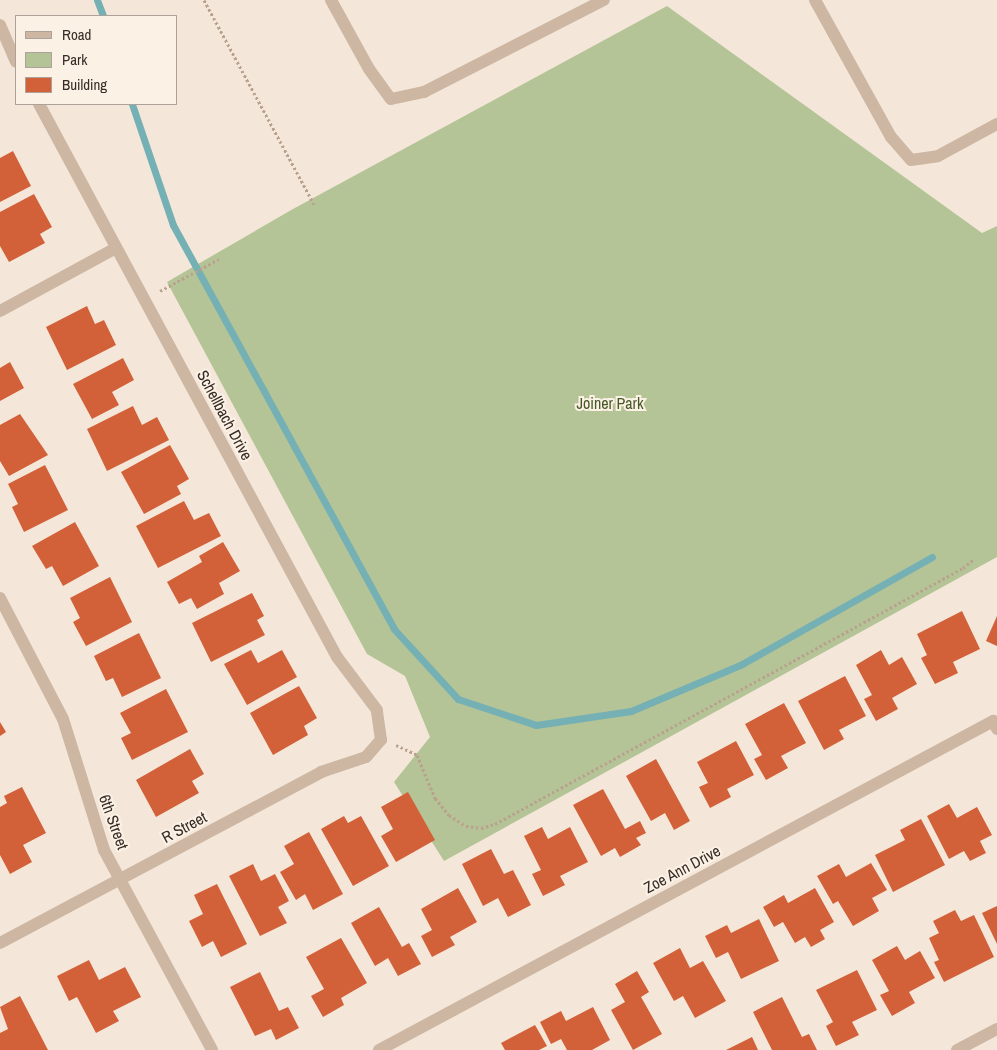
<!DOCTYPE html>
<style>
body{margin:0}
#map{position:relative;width:997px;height:1050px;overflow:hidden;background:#f4e7d9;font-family:"Archivo Narrow",sans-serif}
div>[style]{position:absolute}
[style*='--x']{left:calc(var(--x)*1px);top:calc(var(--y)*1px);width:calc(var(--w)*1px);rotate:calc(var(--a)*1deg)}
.green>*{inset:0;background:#b4c497}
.stream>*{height:7px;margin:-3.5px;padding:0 3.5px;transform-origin:3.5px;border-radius:3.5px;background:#75b0b4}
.building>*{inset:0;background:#d26038}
.path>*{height:3px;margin-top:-1.5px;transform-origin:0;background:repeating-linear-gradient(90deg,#b9a18d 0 2.5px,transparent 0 5px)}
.street>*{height:12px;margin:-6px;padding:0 6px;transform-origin:6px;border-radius:6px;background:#cdb7a3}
span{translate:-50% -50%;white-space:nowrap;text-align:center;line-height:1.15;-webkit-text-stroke:4px #fbf1e5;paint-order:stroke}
.park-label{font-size:16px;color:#455827}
.street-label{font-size:16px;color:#372c26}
.legend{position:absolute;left:15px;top:15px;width:162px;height:90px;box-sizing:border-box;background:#fbf1e5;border:1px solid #ada299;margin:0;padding:6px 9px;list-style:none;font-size:15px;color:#372c26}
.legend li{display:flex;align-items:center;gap:10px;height:25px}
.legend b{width:25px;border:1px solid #ada299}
</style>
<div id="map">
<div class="green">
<div style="clip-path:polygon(667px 6px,982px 233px,997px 226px,997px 557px,444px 861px,394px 782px,430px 737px,405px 676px,367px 654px,167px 282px,293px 209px)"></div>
</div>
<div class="stream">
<div style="--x:97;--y:0;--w:17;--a:69"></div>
<div style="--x:132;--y:104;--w:128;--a:71.3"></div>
<div style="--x:173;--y:225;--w:460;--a:61.3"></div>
<div style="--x:394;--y:629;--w:95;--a:47.6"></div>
<div style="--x:458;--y:699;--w:82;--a:18.4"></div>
<div style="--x:536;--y:725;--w:96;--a:-8.4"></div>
<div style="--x:631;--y:711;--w:121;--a:-22.9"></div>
<div style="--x:742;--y:664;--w:218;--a:-29.4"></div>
</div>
<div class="building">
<div style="clip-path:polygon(13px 151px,31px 186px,0 202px,0 158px)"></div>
<div style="clip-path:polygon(34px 194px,52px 227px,40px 234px,45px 243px,9px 262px,0 246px,0 212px)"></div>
<div style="clip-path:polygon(87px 306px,95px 324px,104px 320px,116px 345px,67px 370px,46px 327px)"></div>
<div style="clip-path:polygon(123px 358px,134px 380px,112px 392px,119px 405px,92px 419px,73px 384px)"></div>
<div style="clip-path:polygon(10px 362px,24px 388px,0 401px,0 368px)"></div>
<div style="clip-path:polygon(133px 406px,142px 425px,157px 417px,169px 440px,107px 471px,87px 429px)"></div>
<div style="clip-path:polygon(20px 414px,48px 455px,9px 476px,0 461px,0 425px)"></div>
<div style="clip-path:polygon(170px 445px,189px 479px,177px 486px,181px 494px,144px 514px,121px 472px)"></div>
<div style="clip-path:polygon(45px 465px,68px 510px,24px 532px,12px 507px,18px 504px,8px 484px)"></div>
<div style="clip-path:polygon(184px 501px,194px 520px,209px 513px,221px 536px,158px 568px,136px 526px)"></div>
<div style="clip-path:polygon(75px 522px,99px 566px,63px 586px,52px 566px,46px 569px,32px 546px)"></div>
<div style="clip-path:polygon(223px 542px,240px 571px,219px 583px,224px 594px,197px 609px,191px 598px,179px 604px,167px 582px,202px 562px,199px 556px)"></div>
<div style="clip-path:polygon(110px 577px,132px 622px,86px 646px,73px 622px,80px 618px,70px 598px)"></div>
<div style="clip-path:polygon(252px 593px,264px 616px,257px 620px,265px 635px,211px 662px,192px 623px)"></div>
<div style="clip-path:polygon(962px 611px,980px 649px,953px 662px,958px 673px,935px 684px,921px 658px,927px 655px,917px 634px)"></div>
<div style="clip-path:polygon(997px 616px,997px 646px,986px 641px)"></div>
<div style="clip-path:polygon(139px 633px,161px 678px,122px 697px,113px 678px,106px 681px,94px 656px)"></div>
<div style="clip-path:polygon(251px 650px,258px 663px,282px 650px,297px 677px,247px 705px,224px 664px)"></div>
<div style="clip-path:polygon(881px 650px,889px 665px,902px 657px,917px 684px,892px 698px,898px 709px,876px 721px,864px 699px,872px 695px,856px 665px)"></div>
<div style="clip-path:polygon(845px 676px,866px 716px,839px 730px,844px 739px,824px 750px,798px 701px)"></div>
<div style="clip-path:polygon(299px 686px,317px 718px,304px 726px,308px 735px,273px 755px,250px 713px)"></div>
<div style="clip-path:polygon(166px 689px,188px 732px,132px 760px,121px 738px,131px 733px,120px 713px)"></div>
<div style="clip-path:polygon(784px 703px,806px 743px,781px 756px,788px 768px,766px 780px,754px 759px,762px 755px,745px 724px)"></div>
<div style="clip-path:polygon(0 722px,6px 732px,0 736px)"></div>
<div style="clip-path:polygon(736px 741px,754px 775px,727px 789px,731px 797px,710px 808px,699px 787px,708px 783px,697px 762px)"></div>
<div style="clip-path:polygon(190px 749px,204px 774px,192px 781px,199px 793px,156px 817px,136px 780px)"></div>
<div style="clip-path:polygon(656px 759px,690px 821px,674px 830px,665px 813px,651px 821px,626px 776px)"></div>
<div style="clip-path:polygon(22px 787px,46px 833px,23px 845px,32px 862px,10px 874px,0 855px,0 807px,7px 803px,4px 796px)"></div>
<div style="clip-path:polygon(603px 789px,625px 829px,640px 821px,646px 833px,636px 838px,641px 845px,620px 857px,615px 848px,601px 856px,573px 805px)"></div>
<div style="clip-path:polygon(408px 792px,435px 840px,396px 862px,381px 836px,393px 829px,381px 807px)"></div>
<div style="clip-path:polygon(949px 804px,957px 818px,977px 807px,992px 835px,980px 841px,986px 853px,970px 861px,964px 851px,949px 859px,927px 816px)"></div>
<div style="clip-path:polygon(344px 816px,348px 823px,361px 816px,389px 866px,353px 886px,321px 829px)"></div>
<div style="clip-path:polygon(921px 819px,945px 865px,893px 892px,875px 855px,905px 840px,900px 830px)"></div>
<div style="clip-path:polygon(542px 827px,548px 839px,570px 827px,588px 862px,560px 876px,565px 885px,543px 896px,532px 874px,541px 870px,524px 836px)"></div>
<div style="clip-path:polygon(309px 832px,343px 894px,313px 910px,305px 894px,296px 900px,280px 872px,294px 864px,284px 846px)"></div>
<div style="clip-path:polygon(491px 849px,504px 874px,513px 870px,531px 905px,508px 917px,498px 898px,483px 906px,462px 864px)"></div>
<div style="clip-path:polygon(871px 863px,887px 890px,872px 898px,879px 911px,853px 926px,838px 901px,833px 904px,817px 876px,839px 864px,846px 877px)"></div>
<div style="clip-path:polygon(253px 864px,261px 881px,275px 874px,289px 901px,278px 907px,287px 923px,260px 936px,229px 876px)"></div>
<div style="clip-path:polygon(217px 884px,247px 944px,221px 957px,213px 941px,202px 947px,189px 921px,203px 914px,194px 895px)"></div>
<div style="clip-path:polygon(458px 888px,477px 922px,450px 937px,455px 945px,432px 957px,421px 936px,432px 930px,421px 909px)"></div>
<div style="clip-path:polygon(815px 888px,834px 922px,820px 930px,825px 939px,811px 947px,805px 937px,795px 943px,783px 922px,774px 927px,763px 907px,784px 895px,788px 903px)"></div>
<div style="clip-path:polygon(997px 906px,997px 944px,982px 913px)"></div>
<div style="clip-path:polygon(379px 907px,402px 947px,409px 943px,421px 964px,398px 976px,388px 958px,375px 966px,351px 923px)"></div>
<div style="clip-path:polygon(955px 910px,961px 921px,974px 915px,994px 957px,944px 982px,934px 962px,939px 960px,929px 938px,939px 933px,933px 921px)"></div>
<div style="clip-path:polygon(759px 919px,779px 961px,741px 979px,728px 952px,716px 958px,705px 936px,727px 925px,731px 933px)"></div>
<div style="clip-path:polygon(341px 938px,367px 983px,341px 998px,344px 1005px,323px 1017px,311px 996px,324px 989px,306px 957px)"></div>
<div style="clip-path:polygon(897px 946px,905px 960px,920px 951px,935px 978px,909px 992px,915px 1003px,892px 1016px,880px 995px,889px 991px,872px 960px)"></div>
<div style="clip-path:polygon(680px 948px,690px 968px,703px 961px,726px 1001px,695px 1018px,683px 996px,674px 1001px,653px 963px)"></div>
<div style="clip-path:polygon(89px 960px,99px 980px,125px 967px,141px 997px,113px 1011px,119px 1021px,96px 1033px,77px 997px,69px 1001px,57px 976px)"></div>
<div style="clip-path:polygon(857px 970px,877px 1010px,852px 1022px,859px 1035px,836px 1046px,826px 1026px,833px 1022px,816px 990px)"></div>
<div style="clip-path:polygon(637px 971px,649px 992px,641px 997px,662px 1034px,633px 1050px,611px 1010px,625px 1002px,615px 984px)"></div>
<div style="clip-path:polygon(260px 972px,279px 1011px,288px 1007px,299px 1028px,276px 1040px,271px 1029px,255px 1036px,230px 987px)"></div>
<div style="clip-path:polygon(20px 996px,48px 1050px,0 1050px,0 1033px,8px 1029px,0 1007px)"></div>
<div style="clip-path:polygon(782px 997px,802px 1037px,809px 1034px,817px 1050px,772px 1050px,753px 1012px)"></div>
<div style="clip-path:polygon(593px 1007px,610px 1040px,592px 1050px,567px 1050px,561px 1039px,551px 1044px,540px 1022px,561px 1011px,566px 1021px)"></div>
<div style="clip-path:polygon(535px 1025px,547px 1046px,539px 1050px,505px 1050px,501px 1043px)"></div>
<div style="clip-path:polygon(752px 1037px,758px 1050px,726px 1050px)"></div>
</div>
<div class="path">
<div style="--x:204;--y:0;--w:232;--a:61.7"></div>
<div style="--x:160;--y:291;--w:67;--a:-28.5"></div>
<div style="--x:396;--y:745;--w:23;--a:25"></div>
<div style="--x:417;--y:755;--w:47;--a:67.3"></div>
<div style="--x:435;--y:798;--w:22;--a:51"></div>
<div style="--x:449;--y:815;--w:20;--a:33"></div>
<div style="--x:466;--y:826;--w:15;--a:8"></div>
<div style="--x:481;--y:828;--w:15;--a:-16"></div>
<div style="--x:495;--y:824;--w:533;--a:-28.68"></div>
<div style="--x:963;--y:568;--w:14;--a:-39"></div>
</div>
<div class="street">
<div style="--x:331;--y:0;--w:79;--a:61.2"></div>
<div style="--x:369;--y:69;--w:37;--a:54"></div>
<div style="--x:391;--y:99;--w:34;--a:-12"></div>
<div style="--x:424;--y:92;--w:202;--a:-27.1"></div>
<div style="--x:815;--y:0;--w:157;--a:61"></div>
<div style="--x:891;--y:137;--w:30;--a:49"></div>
<div style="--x:911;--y:160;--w:27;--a:-8"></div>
<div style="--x:938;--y:156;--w:67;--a:-28.5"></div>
<div style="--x:0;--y:25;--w:40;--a:66.6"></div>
<div style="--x:0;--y:311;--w:132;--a:-28.5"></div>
<div style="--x:0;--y:598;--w:136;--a:62.5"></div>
<div style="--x:63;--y:719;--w:137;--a:72.6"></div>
<div style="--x:104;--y:850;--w:227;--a:61.6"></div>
<div style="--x:0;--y:943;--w:364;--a:-28"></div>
<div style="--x:321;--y:772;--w:47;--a:-18.4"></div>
<div style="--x:366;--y:757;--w:23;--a:-49"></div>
<div style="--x:381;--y:740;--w:30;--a:-98"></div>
<div style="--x:377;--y:710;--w:66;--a:-127"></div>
<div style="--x:337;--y:657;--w:628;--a:-118.32"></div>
<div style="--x:379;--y:1050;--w:697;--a:-28.18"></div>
<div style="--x:993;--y:721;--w:9;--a:63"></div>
<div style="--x:957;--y:1050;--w:45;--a:-27.7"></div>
</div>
<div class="park-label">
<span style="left:610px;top:403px">Joiner Park</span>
</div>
<div class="street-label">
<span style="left:225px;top:415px;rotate:62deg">Schellbach Drive</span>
<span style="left:114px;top:822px;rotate:70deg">6th Street</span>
<span style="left:184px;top:827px;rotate:-28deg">R Street</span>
<span style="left:682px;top:869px;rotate:-28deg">Zoe Ann Drive</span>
</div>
<ul class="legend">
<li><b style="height:6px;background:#cdb7a3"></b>Road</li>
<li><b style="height:14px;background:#b4c497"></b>Park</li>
<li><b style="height:14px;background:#d26038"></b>Building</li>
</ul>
</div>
